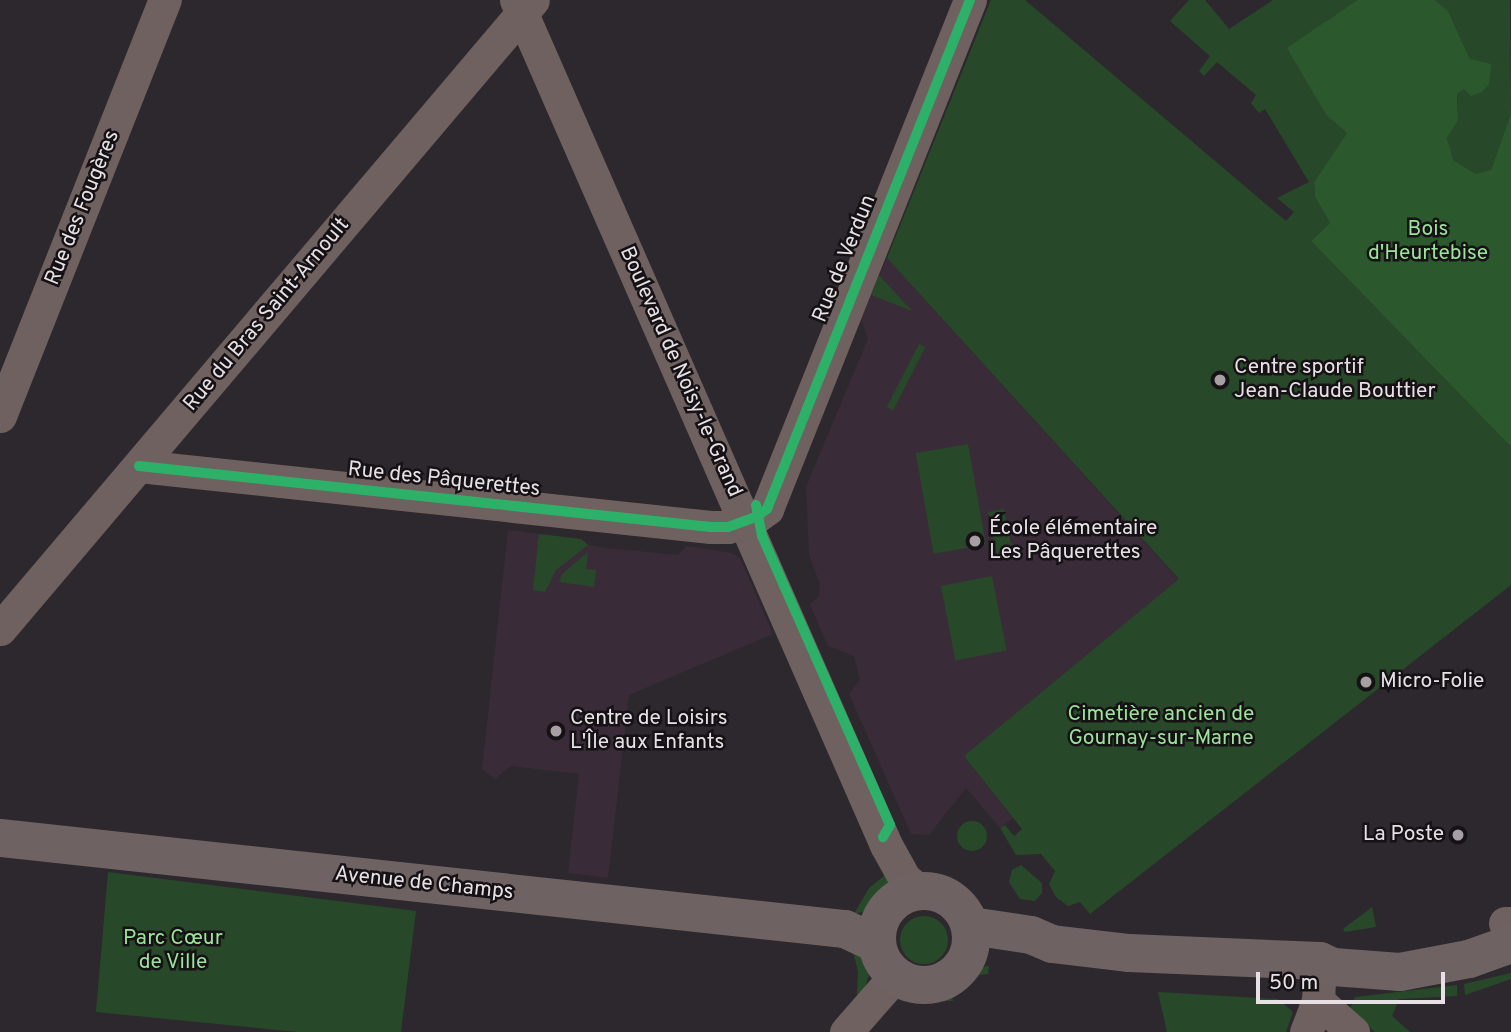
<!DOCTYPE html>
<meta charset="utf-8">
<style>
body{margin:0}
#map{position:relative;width:1511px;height:1032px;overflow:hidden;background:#2d282d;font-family:Overpass,sans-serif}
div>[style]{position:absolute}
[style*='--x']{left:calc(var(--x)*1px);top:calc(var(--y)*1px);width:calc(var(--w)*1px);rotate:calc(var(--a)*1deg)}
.built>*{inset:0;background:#392c38}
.green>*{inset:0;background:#284929;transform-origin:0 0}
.round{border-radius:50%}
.forest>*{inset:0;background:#2c582d}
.minor>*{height:33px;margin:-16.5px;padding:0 16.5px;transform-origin:16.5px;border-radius:16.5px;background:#6f615f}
.major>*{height:38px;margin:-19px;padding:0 19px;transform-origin:19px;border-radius:19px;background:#6e6262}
.major>.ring{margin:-19px;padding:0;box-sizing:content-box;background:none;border:38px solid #6e6262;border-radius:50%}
.cycleway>*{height:10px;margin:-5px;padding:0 5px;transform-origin:5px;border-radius:5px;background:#2db169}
.dots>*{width:19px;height:19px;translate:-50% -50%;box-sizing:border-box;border:4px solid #151114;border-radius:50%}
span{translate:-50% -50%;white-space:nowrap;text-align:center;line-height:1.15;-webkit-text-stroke:5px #151114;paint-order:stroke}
.street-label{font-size:21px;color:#e7e1e6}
.park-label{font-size:21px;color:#9ae499}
.poi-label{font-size:21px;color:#e7e1e6}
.left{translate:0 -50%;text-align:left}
.right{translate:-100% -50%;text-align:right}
.scale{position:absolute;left:1256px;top:972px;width:189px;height:32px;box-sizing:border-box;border:4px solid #e7e1e6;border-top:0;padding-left:9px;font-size:21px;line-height:24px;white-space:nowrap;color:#e7e1e6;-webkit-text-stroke:5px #151114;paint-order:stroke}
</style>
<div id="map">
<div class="built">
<div style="clip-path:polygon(887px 258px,1179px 580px,964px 756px,1013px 818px,1000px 828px,966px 788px,929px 835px,911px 834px,849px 694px,860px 680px,854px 656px,828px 646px,810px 605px,819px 596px,820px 584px,809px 555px,806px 487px,868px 339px,861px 319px)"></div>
<div style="clip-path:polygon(508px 530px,581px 539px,589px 545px,607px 548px,678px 555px,686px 546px,732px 553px,740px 558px,773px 634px,629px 695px,608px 878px,568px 873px,579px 774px,511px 766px,495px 779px,482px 769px)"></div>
</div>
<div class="green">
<div style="clip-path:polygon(991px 0,1025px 0,1286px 221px,1294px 212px,1277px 198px,1309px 182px,1265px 109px,1259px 113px,1251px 103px,1256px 95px,1217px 62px,1204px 76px,1199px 71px,1210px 56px,1170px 21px,1189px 0,1205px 0,1229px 29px,1273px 0,1357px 0,1326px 21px,1327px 116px,1347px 133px,1314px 182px,1315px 197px,1330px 223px,1311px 241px,1511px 447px,1511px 585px,1090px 914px,1080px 902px,1068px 906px,1056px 897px,1049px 884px,1055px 871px,1041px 854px,1016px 855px,1000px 828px,1005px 825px,1014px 836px,1022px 829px,964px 756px,1179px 579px,887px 258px)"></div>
<div style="clip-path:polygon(1435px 0,1510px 0,1511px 113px,1491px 170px,1485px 174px,1476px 174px,1453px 160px,1448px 150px,1447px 137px,1458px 111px,1457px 94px,1464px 89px,1470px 59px,1448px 11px)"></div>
<div style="clip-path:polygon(879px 275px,912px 311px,871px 295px)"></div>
<div style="left:919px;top:344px;width:7px;height:71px;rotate:27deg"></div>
<div style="left:968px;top:444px;width:102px;height:53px;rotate:80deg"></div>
<div style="left:1004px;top:509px;width:48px;height:16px;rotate:79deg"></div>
<div style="clip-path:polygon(539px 534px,581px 539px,588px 545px,556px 570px,545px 592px,533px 590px)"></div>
<div style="clip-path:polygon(588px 552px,586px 569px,596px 570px,594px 587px,559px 582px,562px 574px)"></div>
<div style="left:992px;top:576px;width:76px;height:52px;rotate:79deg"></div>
<div class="round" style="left:957px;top:821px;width:30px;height:30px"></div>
<div style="clip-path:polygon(1021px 865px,1042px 883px,1042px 893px,1035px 901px,1020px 899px,1009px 882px,1012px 870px)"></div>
<div style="clip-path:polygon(890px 871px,895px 889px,870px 910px,854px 914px,869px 888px)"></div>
<div style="clip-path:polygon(108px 872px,416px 911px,401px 1032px,298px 1032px,96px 1012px)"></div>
<div style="clip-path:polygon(1372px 907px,1376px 927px,1345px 932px,1343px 929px)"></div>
<div class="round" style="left:900px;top:916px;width:48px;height:48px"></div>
<div style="clip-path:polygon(851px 943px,872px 963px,862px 999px,857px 994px,858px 971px)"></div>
<div style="clip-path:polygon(989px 966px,988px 974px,979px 975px,952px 994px,953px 1001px,930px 1001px,931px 995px,951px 990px,977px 968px)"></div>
<div style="clip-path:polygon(1511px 973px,1511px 979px,1465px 995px,1464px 984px)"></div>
<div style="clip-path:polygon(1457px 985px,1457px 996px,1399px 999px,1392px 1016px,1410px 1032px,1375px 1032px,1349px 1010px,1355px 997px)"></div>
<div style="clip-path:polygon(1158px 992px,1278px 999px,1293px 1012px,1286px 1032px,1167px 1032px)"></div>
</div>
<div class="forest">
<div style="clip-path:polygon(1357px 0,1435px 0,1448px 11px,1470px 59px,1491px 64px,1489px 84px,1482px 92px,1471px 96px,1464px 89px,1457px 94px,1458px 120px,1447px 138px,1453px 160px,1476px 174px,1491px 170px,1511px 113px,1511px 447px,1311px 241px,1330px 223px,1315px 197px,1314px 182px,1347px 133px,1327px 116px,1287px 48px)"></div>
</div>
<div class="minor">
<div style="--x:516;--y:0;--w:922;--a:66.35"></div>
<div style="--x:886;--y:845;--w:38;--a:61"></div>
<div style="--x:904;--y:878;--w:21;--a:39"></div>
<div style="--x:0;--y:416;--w:448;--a:-68.4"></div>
<div style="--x:139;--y:466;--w:575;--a:6.09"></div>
<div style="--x:711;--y:527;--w:17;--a:0"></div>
<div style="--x:728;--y:527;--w:30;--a:-20"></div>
<div style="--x:756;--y:517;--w:14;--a:-36"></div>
<div style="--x:767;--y:509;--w:548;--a:-68.26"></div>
<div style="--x:0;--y:629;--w:824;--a:-49.72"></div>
<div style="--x:1505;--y:923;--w:6;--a:0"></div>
<div style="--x:1318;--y:1001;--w:47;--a:41.5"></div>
<div style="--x:846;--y:1032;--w:74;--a:-48.8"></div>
<div style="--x:1306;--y:1032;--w:33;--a:-69"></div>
<div style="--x:1318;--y:1001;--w:40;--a:-87.1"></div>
</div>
<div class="major">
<div style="--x:0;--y:838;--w:850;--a:6.15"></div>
<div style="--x:845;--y:929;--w:35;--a:25"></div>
<div class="ring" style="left:877px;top:891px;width:56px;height:56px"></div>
<div style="--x:971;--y:926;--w:61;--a:8.5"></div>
<div style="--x:1031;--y:935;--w:23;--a:23"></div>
<div style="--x:1052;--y:944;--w:78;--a:6.7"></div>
<div style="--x:1129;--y:953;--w:191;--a:2.4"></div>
<div style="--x:1320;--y:961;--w:14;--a:25"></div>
<div style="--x:1333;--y:967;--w:67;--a:4.3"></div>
<div style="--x:1400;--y:972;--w:70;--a:-10.7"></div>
<div style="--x:1469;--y:959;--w:45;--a:-19.7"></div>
</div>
<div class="cycleway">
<div style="--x:139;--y:466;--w:575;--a:6.09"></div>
<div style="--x:711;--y:527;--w:17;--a:0"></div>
<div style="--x:728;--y:527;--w:30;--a:-20"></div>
<div style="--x:756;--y:517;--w:14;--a:-36"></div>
<div style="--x:767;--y:509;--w:548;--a:-68.26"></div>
<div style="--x:756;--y:505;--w:32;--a:79"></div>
<div style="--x:762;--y:536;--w:316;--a:66.1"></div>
<div style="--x:890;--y:825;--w:14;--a:120"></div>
</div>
<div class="dots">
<div style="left:1220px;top:380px;background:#a6a0a5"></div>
<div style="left:975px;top:541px;background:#a6a0a5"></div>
<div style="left:1366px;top:682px;background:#a6a0a5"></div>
<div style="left:556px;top:731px;background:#a6a0a5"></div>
<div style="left:1458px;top:835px;background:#a6a0a5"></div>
</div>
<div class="street-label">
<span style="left:83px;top:208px;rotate:-68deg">Rue des Fougères</span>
<span style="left:845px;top:259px;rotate:-68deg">Rue de Verdun</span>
<span style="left:267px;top:315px;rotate:-50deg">Rue du Bras Saint-Arnoult</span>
<span style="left:680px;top:372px;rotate:66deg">Boulevard de Noisy-le-Grand</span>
<span style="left:444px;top:480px;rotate:6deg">Rue des Pâquerettes</span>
<span style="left:424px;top:884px;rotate:6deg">Avenue de Champs</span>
</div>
<div class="park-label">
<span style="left:1428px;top:242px">Bois<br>d'Heurtebise</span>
<span style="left:1161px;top:727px">Cimetière ancien de<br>Gournay-sur-Marne</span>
<span style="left:173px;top:951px">Parc Cœur<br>de Ville</span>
</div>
<div class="poi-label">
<span class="left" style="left:1234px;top:380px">Centre sportif<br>Jean-Claude Bouttier</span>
<span class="left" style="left:989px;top:541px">École élémentaire<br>Les Pâquerettes</span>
<span class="left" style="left:1380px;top:682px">Micro-Folie</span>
<span class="left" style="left:570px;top:731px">Centre de Loisirs<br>L'Île aux Enfants</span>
<span class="right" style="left:1444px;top:835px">La Poste</span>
</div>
<div class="scale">50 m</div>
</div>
